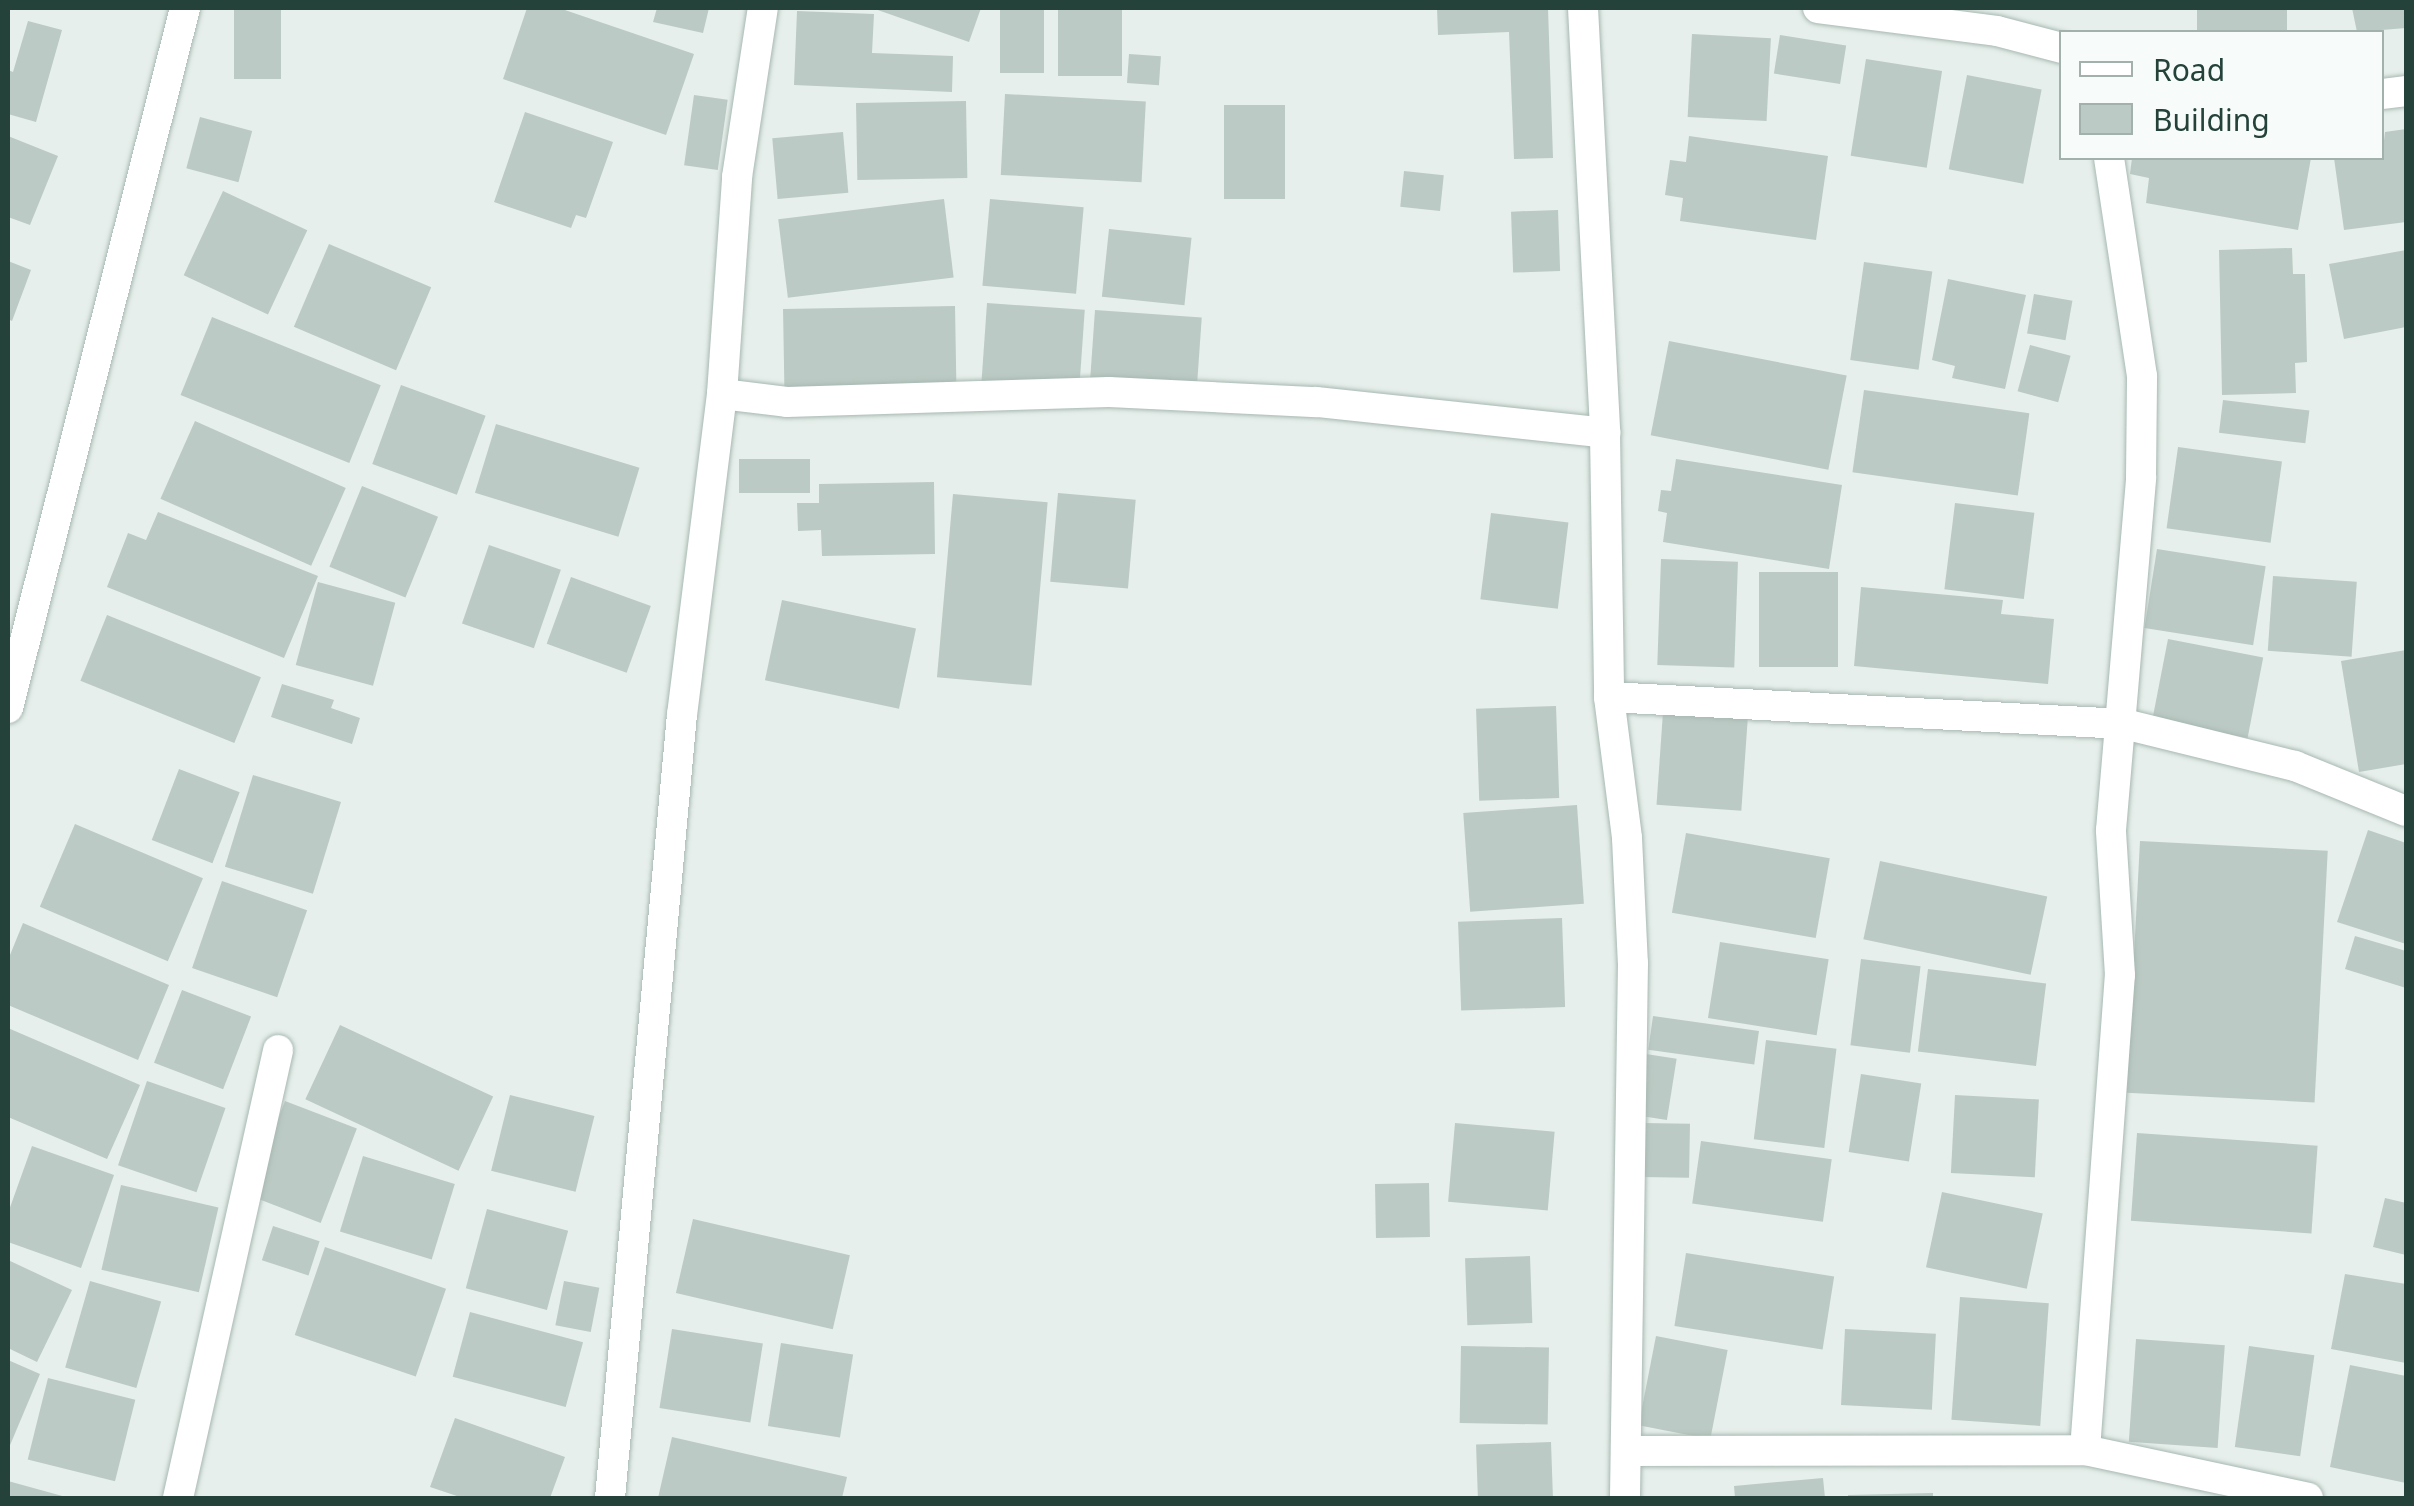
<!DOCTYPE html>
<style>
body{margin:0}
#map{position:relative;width:2414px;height:1506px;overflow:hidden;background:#e6efeb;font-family:"Noto Sans",sans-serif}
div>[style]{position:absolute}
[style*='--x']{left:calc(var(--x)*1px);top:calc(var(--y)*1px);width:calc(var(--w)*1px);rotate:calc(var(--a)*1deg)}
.building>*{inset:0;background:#bbcac4;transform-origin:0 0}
.roads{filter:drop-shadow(0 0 2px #a8b8b2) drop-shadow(0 0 2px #a8b8b2)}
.minor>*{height:30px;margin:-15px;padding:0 15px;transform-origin:15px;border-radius:15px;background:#fff}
span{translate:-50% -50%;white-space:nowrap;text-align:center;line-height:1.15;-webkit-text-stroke:9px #f7fbf9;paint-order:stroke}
.frame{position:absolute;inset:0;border:10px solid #24423a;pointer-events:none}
.legend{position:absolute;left:2059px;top:30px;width:325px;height:130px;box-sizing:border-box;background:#f7fbf9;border:2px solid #a3b1ad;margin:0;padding:12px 18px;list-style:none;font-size:30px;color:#24423a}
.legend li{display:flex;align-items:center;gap:20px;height:50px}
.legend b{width:50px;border:2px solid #a3b1ad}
</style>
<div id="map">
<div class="building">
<div style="left:234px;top:8px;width:47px;height:71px"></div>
<div style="clip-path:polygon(527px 8px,559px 8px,694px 54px,666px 135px,503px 79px)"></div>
<div style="clip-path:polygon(657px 8px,709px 8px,703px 33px,653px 22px)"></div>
<div style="clip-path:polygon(872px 8px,981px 8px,969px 42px)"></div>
<div style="left:1000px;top:8px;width:44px;height:65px"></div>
<div style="left:1058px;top:8px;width:64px;height:68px"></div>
<div style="clip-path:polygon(1437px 8px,1548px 8px,1553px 158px,1514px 159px,1509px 32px,1438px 35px)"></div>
<div style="left:2197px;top:8px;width:90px;height:24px"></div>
<div style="clip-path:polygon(2352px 8px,2406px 8px,2406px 28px,2357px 32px)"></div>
<div style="clip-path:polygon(797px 11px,874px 14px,872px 53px,953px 56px,952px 92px,794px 85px)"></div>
<div style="clip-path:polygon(28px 21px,62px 30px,36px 122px,8px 114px,8px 70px,13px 72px)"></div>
<div style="left:1692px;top:34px;width:79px;height:83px;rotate:3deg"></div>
<div style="left:1780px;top:35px;width:67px;height:39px;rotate:9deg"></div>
<div style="left:1129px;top:54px;width:32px;height:29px;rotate:4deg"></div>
<div style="left:1866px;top:59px;width:77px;height:98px;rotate:9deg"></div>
<div style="left:1967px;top:75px;width:76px;height:96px;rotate:11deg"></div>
<div style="left:1005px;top:94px;width:141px;height:81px;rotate:3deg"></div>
<div style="left:694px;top:95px;width:34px;height:71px;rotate:8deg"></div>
<div style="left:966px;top:101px;width:77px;height:110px;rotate:89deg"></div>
<div style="left:1224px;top:105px;width:61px;height:94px"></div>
<div style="clip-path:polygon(525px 112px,613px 142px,586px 218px,576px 215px,571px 228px,494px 202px)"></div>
<div style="left:200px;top:117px;width:54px;height:53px;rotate:15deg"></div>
<div style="clip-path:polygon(2406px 129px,2406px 222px,2344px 230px,2334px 158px,2382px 158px,2385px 132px)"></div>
<div style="left:843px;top:132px;width:61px;height:71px;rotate:85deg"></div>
<div style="clip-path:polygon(8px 136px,58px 156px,30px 225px,8px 217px)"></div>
<div style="clip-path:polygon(1689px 136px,1828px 156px,1816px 240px,1680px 221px,1683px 198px,1665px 195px,1670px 160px,1686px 162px)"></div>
<div style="clip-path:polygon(2132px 158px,2311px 158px,2298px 230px,2146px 203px,2149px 178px,2130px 174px)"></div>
<div style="left:1404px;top:171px;width:40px;height:36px;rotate:6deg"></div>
<div style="left:223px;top:191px;width:93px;height:93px;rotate:25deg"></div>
<div style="left:944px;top:199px;width:79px;height:167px;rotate:83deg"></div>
<div style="left:990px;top:199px;width:94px;height:87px;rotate:5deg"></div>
<div style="left:1558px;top:210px;width:61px;height:47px;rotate:88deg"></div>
<div style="left:1109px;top:229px;width:83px;height:68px;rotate:6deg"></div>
<div style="left:329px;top:244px;width:111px;height:90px;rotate:23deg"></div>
<div style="clip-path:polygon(2292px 248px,2293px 274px,2305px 274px,2307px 362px,2295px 363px,2296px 393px,2222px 395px,2219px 250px)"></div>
<div style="clip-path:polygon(2406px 250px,2406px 327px,2344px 339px,2329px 264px)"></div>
<div style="clip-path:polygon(8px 261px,31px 270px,12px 321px,8px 319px)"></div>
<div style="left:1864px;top:262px;width:69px;height:99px;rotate:8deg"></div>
<div style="clip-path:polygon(1948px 279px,2026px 295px,2005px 389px,1952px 378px,1955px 366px,1932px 360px)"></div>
<div style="left:2034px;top:294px;width:39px;height:40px;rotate:10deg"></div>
<div style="left:987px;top:303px;width:98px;height:79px;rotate:4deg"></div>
<div style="left:955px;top:306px;width:82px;height:172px;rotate:89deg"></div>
<div style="left:1095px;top:310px;width:107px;height:71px;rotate:4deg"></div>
<div style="left:212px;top:317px;width:182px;height:84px;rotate:22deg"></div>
<div style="left:1669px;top:341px;width:181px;height:96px;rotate:11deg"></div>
<div style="left:2030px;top:345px;width:42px;height:48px;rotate:15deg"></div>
<div style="left:401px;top:385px;width:90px;height:84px;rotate:20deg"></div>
<div style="left:1864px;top:390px;width:167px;height:83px;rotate:8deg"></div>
<div style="left:2223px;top:400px;width:87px;height:33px;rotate:7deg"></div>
<div style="left:195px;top:421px;width:165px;height:85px;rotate:24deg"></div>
<div style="left:496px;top:424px;width:150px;height:72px;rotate:17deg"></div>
<div style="left:2178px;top:447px;width:105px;height:82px;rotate:8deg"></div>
<div style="left:739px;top:459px;width:71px;height:34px"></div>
<div style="clip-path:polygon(1676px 459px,1842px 485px,1829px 569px,1663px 542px,1667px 513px,1658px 511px,1661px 490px,1671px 491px)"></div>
<div style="clip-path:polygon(934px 482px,935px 554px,822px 556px,821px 530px,798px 531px,797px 503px,819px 503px,819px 484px)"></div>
<div style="left:362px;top:486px;width:82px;height:87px;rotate:22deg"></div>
<div style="left:1058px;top:493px;width:78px;height:89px;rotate:5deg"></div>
<div style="left:953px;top:494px;width:95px;height:184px;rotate:5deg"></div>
<div style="left:1955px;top:503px;width:80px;height:87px;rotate:7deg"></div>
<div style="clip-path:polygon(158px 512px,318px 576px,284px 658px,107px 587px,128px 533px,146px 540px)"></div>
<div style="left:1491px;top:513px;width:78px;height:87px;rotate:7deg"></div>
<div style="left:489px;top:545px;width:76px;height:83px;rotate:19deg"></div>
<div style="left:2157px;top:549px;width:110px;height:80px;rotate:9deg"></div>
<div style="left:1661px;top:559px;width:77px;height:106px;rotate:2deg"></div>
<div style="left:1759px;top:572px;width:79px;height:95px"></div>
<div style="left:2273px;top:576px;width:84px;height:75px;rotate:4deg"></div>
<div style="left:571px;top:577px;width:85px;height:71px;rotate:20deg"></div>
<div style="left:318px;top:582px;width:80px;height:86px;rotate:15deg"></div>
<div style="clip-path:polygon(1861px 587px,2003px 600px,2001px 614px,2054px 619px,2048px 684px,1854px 666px)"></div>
<div style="left:782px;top:600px;width:137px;height:82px;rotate:12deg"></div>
<div style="left:107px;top:615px;width:166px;height:71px;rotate:22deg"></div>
<div style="left:2168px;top:639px;width:97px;height:82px;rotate:11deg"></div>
<div style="clip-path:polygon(2406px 650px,2406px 764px,2359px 772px,2341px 661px)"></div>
<div style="clip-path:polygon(282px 684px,334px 700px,331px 708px,360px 718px,352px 744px,271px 717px)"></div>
<div style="left:1556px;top:706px;width:92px;height:80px;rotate:88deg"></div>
<div style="left:1663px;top:712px;width:85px;height:93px;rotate:4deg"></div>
<div style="left:179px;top:769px;width:65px;height:76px;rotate:21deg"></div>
<div style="left:253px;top:775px;width:92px;height:96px;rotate:17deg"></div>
<div style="left:1577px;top:805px;width:99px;height:114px;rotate:86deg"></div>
<div style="left:75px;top:824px;width:139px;height:90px;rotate:23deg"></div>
<div style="clip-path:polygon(2368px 830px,2406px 843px,2406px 944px,2337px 922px)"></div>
<div style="left:1686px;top:833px;width:146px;height:81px;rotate:10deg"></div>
<div style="left:2140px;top:841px;width:188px;height:252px;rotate:3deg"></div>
<div style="left:1880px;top:861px;width:171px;height:80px;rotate:12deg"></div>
<div style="left:222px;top:881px;width:90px;height:92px;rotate:19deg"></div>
<div style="left:1562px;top:918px;width:89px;height:104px;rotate:88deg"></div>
<div style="clip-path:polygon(23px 923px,169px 985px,138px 1060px,8px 1005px,8px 960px)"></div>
<div style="clip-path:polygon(2355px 936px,2406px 951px,2406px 988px,2345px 969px)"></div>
<div style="left:1720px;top:942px;width:110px;height:77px;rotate:9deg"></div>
<div style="left:1861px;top:959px;width:60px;height:87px;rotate:7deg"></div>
<div style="left:1928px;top:969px;width:119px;height:83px;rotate:7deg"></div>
<div style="left:182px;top:990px;width:74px;height:78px;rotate:21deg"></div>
<div style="left:1653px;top:1016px;width:107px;height:34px;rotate:8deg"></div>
<div style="left:340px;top:1025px;width:169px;height:82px;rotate:25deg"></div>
<div style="clip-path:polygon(8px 1028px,140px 1085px,107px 1159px,8px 1117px)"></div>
<div style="left:1766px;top:1040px;width:71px;height:100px;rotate:7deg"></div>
<div style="left:1646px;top:1054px;width:31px;height:62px;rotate:9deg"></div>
<div style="left:1861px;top:1074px;width:61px;height:79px;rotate:9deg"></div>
<div style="left:147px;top:1081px;width:83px;height:89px;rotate:19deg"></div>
<div style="left:510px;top:1095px;width:87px;height:78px;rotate:14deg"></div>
<div style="left:1955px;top:1095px;width:84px;height:78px;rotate:3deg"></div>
<div style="left:285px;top:1101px;width:77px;height:101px;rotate:21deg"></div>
<div style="left:1455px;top:1123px;width:100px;height:79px;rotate:5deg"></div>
<div style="left:1643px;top:1123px;width:47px;height:54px;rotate:1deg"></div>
<div style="left:2137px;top:1133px;width:181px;height:88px;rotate:4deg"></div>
<div style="left:1701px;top:1141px;width:132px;height:63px;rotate:8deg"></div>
<div style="clip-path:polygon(32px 1146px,114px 1175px,81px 1268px,8px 1242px,8px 1213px)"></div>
<div style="left:363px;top:1156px;width:96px;height:79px;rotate:17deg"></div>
<div style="left:1429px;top:1183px;width:54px;height:54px;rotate:89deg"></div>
<div style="left:121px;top:1185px;width:100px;height:87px;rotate:13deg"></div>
<div style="left:1942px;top:1192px;width:103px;height:77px;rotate:12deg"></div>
<div style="clip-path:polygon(2385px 1198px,2406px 1203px,2406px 1255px,2373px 1247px)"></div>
<div style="left:487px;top:1209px;width:84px;height:82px;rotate:15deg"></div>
<div style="left:693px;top:1219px;width:161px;height:76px;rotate:13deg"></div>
<div style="left:273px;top:1226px;width:49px;height:36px;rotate:18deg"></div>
<div style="left:325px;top:1247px;width:128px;height:93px;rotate:19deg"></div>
<div style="left:1686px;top:1253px;width:150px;height:74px;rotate:9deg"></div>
<div style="left:1530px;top:1256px;width:67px;height:65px;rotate:88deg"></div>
<div style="clip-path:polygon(8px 1260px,72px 1290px,37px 1362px,8px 1348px)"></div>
<div style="clip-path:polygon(2345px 1274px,2406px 1284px,2406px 1363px,2331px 1349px)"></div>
<div style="left:90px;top:1281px;width:74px;height:90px;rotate:16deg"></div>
<div style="left:564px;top:1281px;width:36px;height:45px;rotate:11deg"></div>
<div style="left:1960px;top:1297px;width:89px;height:123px;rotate:4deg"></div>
<div style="left:470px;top:1312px;width:117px;height:67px;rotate:15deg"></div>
<div style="left:672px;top:1329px;width:92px;height:80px;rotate:9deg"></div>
<div style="left:1845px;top:1329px;width:91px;height:76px;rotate:3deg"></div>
<div style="left:1656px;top:1336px;width:73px;height:91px;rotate:11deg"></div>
<div style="left:2136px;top:1339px;width:89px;height:103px;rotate:4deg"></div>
<div style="left:781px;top:1343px;width:73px;height:84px;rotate:9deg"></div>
<div style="left:1461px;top:1346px;width:88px;height:77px;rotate:1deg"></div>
<div style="left:2249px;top:1346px;width:66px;height:102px;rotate:8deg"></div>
<div style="clip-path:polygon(8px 1360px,40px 1374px,8px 1450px)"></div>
<div style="clip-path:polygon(2350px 1365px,2406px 1376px,2406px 1483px,2330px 1467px)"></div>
<div style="left:48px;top:1378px;width:90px;height:84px;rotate:14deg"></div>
<div style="clip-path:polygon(455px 1418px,565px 1457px,550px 1498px,463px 1498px,430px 1487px)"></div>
<div style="clip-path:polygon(672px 1437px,847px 1477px,842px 1498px,658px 1498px)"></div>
<div style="left:1551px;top:1442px;width:56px;height:75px;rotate:88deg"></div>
<div style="clip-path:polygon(1823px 1478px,1825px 1498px,1735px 1498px,1734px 1486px)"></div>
<div style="clip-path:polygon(8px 1481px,66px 1497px,66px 1498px,8px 1498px)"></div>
<div style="clip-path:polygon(1933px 1493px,1933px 1498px,1848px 1498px,1848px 1495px)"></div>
</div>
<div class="roads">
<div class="minor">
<div style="--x:1583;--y:8;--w:426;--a:87"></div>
<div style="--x:1605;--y:433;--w:264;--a:89.1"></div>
<div style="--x:1609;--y:697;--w:142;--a:82.7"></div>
<div style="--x:1627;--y:838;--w:125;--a:87.3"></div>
<div style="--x:1633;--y:963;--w:535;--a:90.86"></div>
<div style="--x:1818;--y:8;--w:180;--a:7.3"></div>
<div style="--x:1997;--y:31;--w:67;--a:14.7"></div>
<div style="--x:2382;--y:94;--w:24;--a:-7"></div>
<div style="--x:722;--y:394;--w:65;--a:7"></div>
<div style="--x:787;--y:402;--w:322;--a:-1.8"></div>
<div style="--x:1109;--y:392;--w:208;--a:2.8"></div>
<div style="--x:1317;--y:402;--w:290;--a:6.1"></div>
<div style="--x:1609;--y:697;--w:516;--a:3"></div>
<div style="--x:2124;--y:724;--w:176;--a:13.8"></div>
<div style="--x:2295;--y:766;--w:120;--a:22.1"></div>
<div style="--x:8;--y:708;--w:722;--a:-75.81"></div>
<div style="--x:2085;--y:1450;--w:476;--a:-85.8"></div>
<div style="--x:2120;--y:975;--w:145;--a:-93.6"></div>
<div style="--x:2111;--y:830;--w:354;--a:-85.1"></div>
<div style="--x:2141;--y:477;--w:101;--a:-89.4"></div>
<div style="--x:2142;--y:376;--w:220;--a:-98.6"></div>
<div style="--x:1628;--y:1451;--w:457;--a:-0.1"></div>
<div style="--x:2085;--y:1450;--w:228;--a:12.1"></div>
<div style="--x:178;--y:1498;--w:459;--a:-77.4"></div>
<div style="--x:610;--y:1498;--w:786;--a:-84.75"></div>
<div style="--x:682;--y:715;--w:323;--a:-82.9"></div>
<div style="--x:722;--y:394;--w:218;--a:-86"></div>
<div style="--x:737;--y:177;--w:171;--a:-81.3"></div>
</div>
</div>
<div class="frame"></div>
<ul class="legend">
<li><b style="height:12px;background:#fff"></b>Road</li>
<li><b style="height:28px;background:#bbcac4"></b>Building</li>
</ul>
</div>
